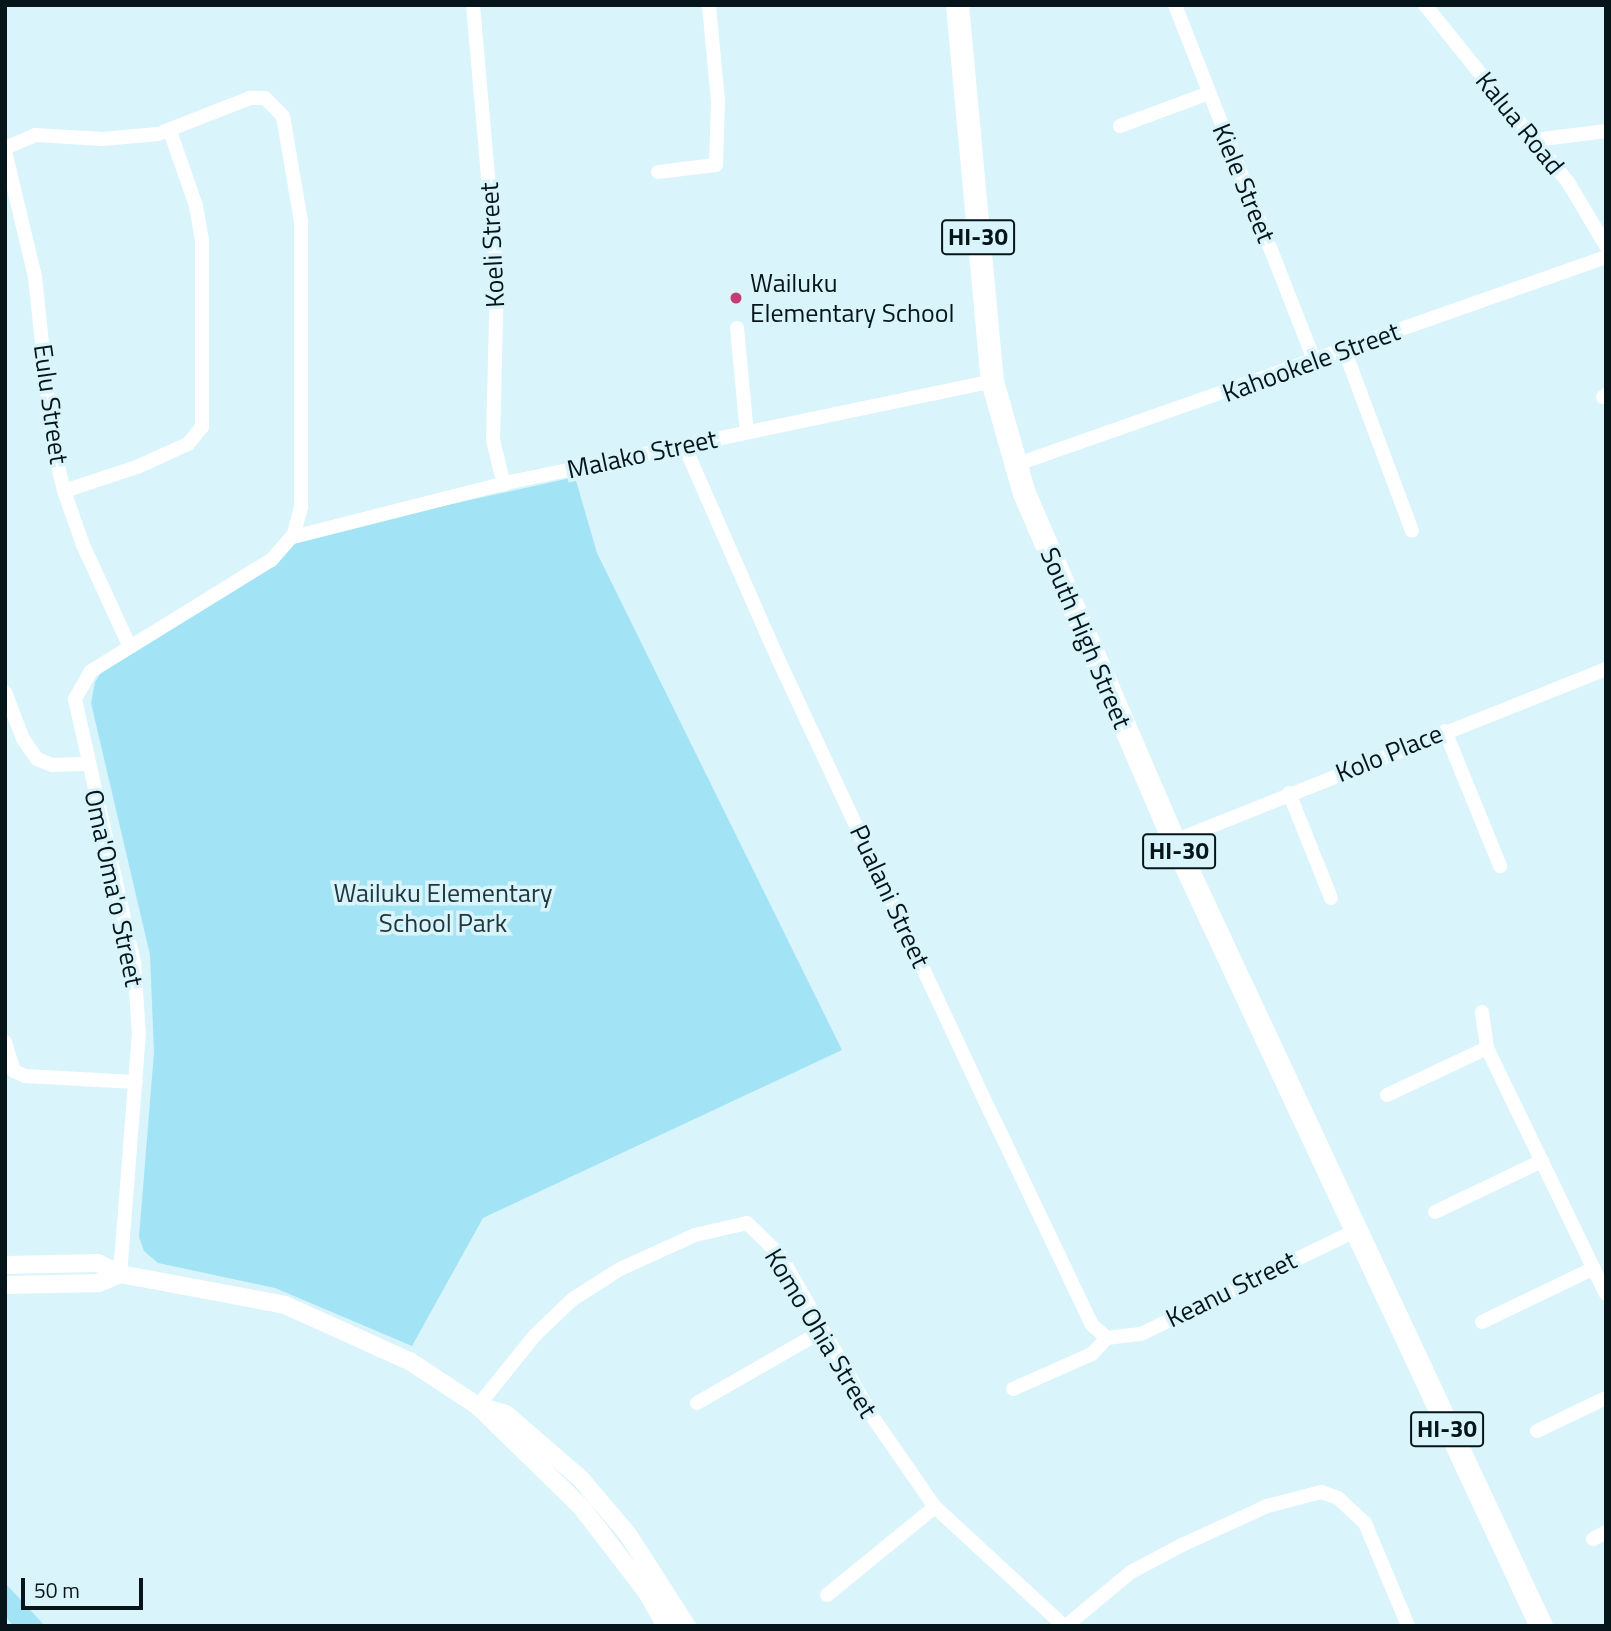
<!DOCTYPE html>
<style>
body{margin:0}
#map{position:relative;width:1611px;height:1631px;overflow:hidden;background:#daf4fb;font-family:"Titillium Web",sans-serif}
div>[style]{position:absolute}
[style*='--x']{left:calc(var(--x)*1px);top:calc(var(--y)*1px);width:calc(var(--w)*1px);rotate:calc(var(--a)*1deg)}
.green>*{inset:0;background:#a2e4f6}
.minor>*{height:14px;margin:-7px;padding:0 7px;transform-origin:7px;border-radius:7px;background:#fff}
.tertiary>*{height:18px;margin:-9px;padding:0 9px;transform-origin:9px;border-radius:9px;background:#fff}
.primary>*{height:23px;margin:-11.5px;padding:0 11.5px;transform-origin:11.5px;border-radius:11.5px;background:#fff}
.dots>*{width:19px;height:19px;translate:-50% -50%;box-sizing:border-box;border:4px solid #daf4fb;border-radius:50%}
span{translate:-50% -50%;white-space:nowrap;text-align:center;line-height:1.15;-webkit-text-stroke:7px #daf4fb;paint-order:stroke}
.shield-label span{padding:2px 5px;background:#daf4fb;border:2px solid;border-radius:5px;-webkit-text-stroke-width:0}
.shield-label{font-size:24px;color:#051519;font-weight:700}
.street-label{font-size:26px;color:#051519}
.poi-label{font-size:26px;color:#051519}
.left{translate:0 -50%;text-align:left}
.park-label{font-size:26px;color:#21373e}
.frame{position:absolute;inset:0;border:7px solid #051519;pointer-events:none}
.scale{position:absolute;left:21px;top:1578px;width:122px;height:32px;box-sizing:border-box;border:4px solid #051519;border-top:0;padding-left:9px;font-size:21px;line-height:24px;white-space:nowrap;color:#051519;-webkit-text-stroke:5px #daf4fb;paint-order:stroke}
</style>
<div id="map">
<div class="green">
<div style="clip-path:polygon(575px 477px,597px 553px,842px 1050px,483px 1218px,412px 1346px,275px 1288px,158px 1263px,144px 1251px,139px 1237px,154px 1052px,150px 955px,91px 703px,95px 682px,102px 671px,281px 559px,301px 537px)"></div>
<div style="clip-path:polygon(5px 1583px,34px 1614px,45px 1626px,13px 1626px,5px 1616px)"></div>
</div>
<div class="minor">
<div style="--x:473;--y:5;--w:273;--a:85"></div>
<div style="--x:497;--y:277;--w:163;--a:91.4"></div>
<div style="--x:493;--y:440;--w:46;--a:76.3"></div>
<div style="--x:1175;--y:5;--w:381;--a:68.6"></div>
<div style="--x:1425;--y:5;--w:228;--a:51.1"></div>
<div style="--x:1568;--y:182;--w:74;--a:59.3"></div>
<div style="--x:1120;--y:126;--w:95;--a:-20.3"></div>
<div style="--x:1534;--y:140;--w:73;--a:-7.1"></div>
<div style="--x:5;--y:148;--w:33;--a:-23"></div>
<div style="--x:35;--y:135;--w:68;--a:3.4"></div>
<div style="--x:103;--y:139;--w:55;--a:-5.2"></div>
<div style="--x:158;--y:134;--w:99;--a:-21.4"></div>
<div style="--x:250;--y:98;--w:15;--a:0"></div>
<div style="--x:265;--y:98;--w:25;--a:45"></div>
<div style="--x:283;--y:116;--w:107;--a:80.3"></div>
<div style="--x:301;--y:221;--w:286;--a:90"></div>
<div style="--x:301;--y:507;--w:28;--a:105"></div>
<div style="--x:294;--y:534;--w:35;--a:131"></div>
<div style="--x:271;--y:560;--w:211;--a:148.3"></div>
<div style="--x:91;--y:671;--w:32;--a:120"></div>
<div style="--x:75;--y:699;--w:270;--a:77.4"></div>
<div style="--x:134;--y:962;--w:71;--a:86"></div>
<div style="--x:139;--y:1033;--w:242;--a:94.5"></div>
<div style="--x:5;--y:151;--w:130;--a:76.6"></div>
<div style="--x:35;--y:277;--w:164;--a:84"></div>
<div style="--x:52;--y:440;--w:52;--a:76.8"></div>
<div style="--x:64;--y:491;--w:57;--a:70.6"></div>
<div style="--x:83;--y:545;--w:112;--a:65.3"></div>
<div style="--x:658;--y:172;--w:58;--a:-6.9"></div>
<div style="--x:716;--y:165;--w:64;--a:-88.2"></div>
<div style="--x:718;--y:101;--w:96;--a:-95.4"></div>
<div style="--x:737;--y:328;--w:105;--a:84.6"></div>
<div style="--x:1344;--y:349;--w:194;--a:69.5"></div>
<div style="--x:1603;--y:397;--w:4;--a:-34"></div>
<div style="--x:684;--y:445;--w:234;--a:66.3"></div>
<div style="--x:778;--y:659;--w:499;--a:64.9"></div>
<div style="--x:990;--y:1111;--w:237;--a:64.5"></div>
<div style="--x:1092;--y:1325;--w:20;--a:41"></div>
<div style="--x:1015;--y:465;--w:627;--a:-19.39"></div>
<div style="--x:64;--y:491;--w:77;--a:-18.2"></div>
<div style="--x:137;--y:467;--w:56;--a:-24.3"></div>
<div style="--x:188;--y:444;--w:22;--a:-51"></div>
<div style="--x:202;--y:427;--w:187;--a:-90"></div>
<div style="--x:202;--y:240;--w:35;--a:-100"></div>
<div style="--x:196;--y:206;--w:79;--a:-109.1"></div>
<div style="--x:293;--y:537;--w:229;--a:-14.2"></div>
<div style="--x:515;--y:481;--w:487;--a:-11.8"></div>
<div style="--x:5;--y:692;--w:50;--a:69"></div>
<div style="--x:23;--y:739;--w:24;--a:55"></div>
<div style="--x:37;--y:759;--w:16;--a:22"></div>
<div style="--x:52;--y:765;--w:36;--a:-2"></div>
<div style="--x:1445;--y:731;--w:146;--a:67.8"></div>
<div style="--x:1289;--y:793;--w:113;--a:68.2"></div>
<div style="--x:1174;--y:841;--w:465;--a:-21.7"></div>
<div style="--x:1482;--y:1012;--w:36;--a:82"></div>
<div style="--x:1487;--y:1048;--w:273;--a:64.2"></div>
<div style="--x:5;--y:1042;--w:30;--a:73"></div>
<div style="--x:14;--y:1071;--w:12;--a:24"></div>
<div style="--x:25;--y:1076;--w:111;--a:3.1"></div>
<div style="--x:1387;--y:1095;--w:110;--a:-25.2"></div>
<div style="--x:1435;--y:1212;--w:119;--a:-25.5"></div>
<div style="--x:1482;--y:1322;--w:124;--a:-25.7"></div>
<div style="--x:1107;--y:1338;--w:34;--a:-7"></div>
<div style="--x:1141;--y:1334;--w:235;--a:-25.7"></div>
<div style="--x:1013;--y:1389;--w:86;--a:-23.9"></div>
<div style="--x:1092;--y:1354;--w:22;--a:-47"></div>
<div style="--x:697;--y:1403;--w:144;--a:-29.9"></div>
<div style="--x:478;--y:1406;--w:91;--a:-51.2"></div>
<div style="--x:535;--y:1335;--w:52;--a:-43.5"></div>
<div style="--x:573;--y:1299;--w:56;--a:-32.6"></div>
<div style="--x:620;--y:1269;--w:82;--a:-24.4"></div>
<div style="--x:695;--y:1235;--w:53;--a:-13"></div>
<div style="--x:747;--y:1223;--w:46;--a:44.1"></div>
<div style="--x:780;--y:1255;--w:189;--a:60.2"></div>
<div style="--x:874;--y:1419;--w:107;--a:55.3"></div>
<div style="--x:935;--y:1507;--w:176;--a:42.7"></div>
<div style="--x:1537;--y:1431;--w:76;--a:-25.6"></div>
<div style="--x:1593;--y:1539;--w:15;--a:-28"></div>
<div style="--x:827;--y:1595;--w:139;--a:-39.2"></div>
<div style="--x:1066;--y:1626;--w:85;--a:-39.7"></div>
<div style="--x:1131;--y:1572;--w:58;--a:-27.9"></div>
<div style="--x:1182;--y:1545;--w:94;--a:-24.6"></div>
<div style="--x:1267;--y:1506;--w:56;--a:-14.5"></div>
<div style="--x:1321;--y:1492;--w:18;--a:19"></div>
<div style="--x:1338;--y:1498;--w:37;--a:43"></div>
<div style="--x:1365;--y:1523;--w:112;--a:67.3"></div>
</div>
<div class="tertiary">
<div style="--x:5;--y:1265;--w:93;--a:-1.2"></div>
<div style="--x:98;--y:1263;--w:25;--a:27"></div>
<div style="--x:120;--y:1274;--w:168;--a:10.6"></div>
<div style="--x:285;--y:1305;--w:138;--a:24.3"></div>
<div style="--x:411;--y:1362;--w:80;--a:33.3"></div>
<div style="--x:478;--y:1406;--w:29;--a:16"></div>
<div style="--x:506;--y:1414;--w:99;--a:40.9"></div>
<div style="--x:581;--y:1479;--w:71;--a:49.6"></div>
<div style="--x:627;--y:1533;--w:111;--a:57.2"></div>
<div style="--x:5;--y:1285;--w:94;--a:-1.2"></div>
<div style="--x:99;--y:1283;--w:23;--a:-23"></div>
<div style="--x:478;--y:1406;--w:146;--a:44.4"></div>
<div style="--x:582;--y:1508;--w:105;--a:52.4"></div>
<div style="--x:646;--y:1591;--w:40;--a:60.3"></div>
</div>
<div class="primary">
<div style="--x:957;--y:5;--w:378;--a:84.7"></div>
<div style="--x:992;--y:381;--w:116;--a:74.1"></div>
<div style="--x:1024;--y:493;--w:379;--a:66.7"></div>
<div style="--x:1174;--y:841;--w:867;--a:64.94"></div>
</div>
<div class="dots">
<div style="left:736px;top:298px;background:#c53b74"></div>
</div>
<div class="shield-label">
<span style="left:978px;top:237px">HI-30</span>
<span style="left:1179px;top:851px">HI-30</span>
<span style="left:1447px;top:1429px">HI-30</span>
</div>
<div class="street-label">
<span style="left:1520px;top:123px;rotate:51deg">Kalua Road</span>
<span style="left:1244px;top:183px;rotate:68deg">Kiele Street</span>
<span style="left:492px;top:245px;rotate:-93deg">Koeli Street</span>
<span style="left:1311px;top:362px;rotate:-20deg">Kahookele Street</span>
<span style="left:51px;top:404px;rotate:82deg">Eulu Street</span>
<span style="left:642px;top:454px;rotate:-12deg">Malako Street</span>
<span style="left:1086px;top:638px;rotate:67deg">South High Street</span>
<span style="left:1389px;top:753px;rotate:-22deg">Kolo Place</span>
<span style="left:114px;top:888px;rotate:78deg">Oma'Oma'o Street</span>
<span style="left:890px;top:896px;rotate:65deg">Pualani Street</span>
<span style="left:1231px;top:1289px;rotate:-26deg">Keanu Street</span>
<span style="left:821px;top:1333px;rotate:59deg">Komo Ohia Street</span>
</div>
<div class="poi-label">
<span class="left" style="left:750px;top:298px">Wailuku<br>Elementary School</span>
</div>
<div class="park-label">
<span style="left:443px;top:908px">Wailuku Elementary<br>School Park</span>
</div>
<div class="frame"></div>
<div class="scale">50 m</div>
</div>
